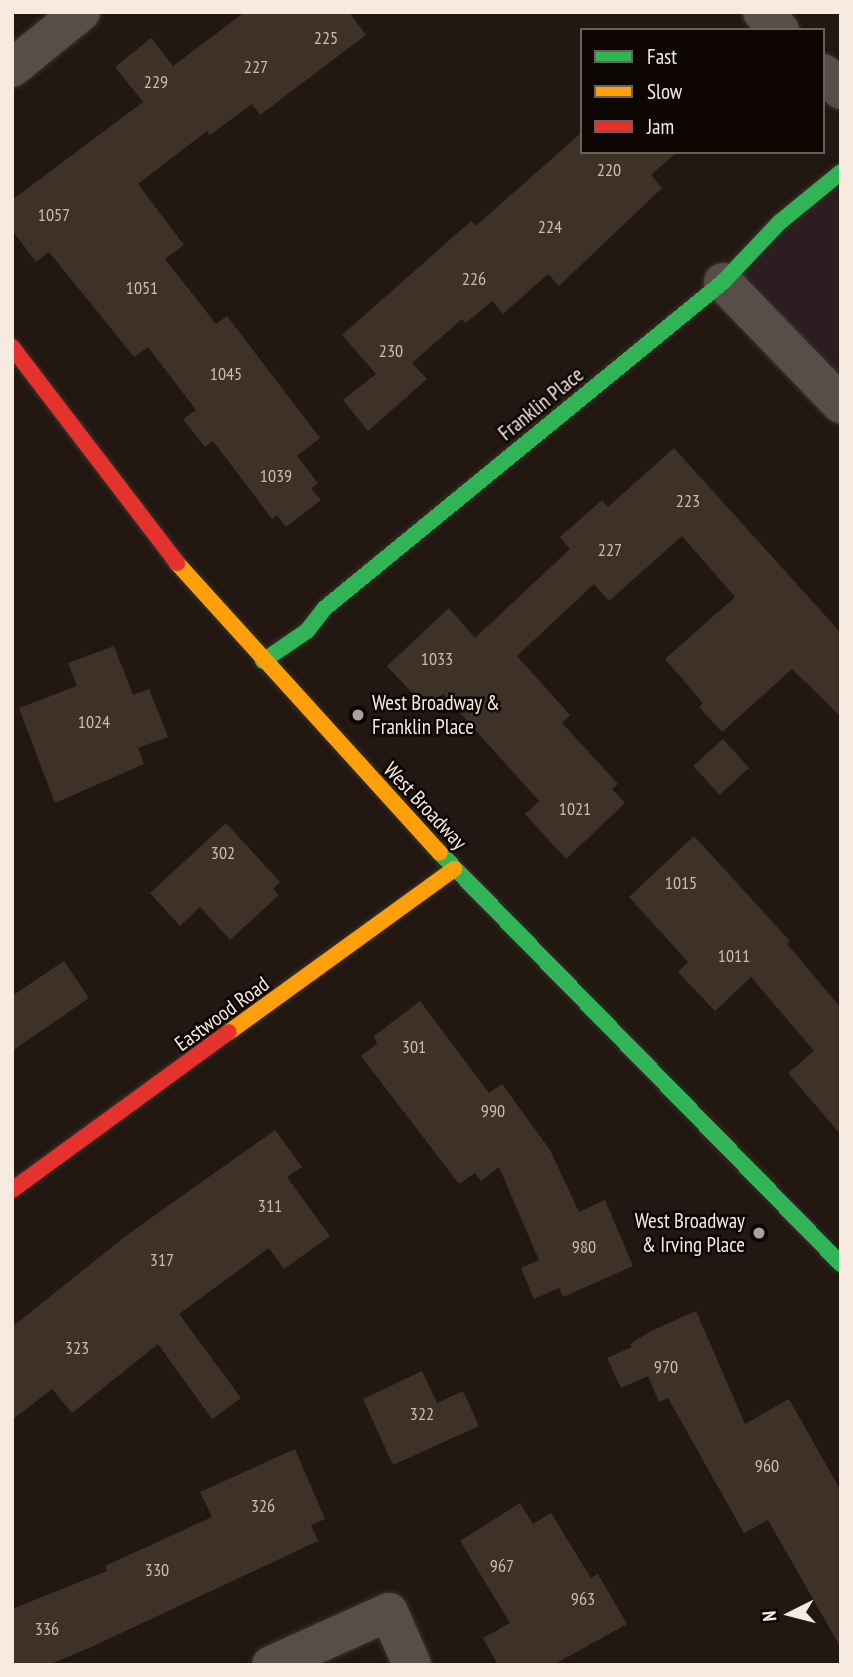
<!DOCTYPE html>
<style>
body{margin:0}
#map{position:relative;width:853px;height:1677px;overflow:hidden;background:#221811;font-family:"PT Sans Narrow",sans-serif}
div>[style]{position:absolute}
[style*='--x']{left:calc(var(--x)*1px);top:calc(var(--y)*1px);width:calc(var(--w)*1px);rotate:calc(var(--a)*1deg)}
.commercial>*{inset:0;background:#2d1c20}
.building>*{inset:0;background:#3e3228;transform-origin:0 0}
.roads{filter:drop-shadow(0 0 2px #39322d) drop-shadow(0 0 2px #39322d)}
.street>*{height:38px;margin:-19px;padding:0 19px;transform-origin:19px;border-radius:19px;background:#574e49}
.fast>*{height:16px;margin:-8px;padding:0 8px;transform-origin:8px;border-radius:8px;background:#30b455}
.slow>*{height:16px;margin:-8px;padding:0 8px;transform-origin:8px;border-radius:8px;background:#ff9f0a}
.jam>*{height:16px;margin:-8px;padding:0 8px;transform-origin:8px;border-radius:8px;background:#e5322d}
.dots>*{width:19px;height:19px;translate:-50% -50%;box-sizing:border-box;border:4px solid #0c0502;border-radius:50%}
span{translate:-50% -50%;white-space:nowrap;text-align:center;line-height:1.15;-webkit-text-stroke:5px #0c0502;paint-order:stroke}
.number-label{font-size:18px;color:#c9bcb3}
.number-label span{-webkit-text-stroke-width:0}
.street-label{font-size:21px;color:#f7eae1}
.poi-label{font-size:21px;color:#f7eae1}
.left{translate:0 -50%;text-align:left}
.right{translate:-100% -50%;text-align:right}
.frame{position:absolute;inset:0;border:14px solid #f7eae1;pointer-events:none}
.legend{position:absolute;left:580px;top:28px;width:245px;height:126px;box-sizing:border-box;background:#0c0502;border:2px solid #6a615b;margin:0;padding:9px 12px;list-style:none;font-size:21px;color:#f7eae1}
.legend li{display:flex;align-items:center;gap:14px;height:35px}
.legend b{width:35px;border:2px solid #6a615b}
.north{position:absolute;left:755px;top:1579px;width:70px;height:70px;-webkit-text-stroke:5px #0c0502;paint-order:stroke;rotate:264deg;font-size:19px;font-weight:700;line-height:28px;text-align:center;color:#f7eae1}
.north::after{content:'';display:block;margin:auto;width:24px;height:32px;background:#f7eae1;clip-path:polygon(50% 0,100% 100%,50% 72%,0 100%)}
</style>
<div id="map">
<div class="commercial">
<div style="clip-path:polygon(841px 182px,841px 404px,723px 282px)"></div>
</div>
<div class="building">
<div style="clip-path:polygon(245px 12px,349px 12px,366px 35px,260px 115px,252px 104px,210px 135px,207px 131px,138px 184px,184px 245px,165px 259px,216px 324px,227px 316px,320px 438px,297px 456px,318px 483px,311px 489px,321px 500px,286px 527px,277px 515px,272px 519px,213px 441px,205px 447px,183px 419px,196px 410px,148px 347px,134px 357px,49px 252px,36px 262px,12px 230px,12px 200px,143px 102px,115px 67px,151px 38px,173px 66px)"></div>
<div style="clip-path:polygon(582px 132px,582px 152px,677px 152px,651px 175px,662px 188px,559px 286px,548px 274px,503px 314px,492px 301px,466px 323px,462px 319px,412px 363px,427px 379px,368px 431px,343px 400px,376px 374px,342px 335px,471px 221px,476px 226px)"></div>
<div style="clip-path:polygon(674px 448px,841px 633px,841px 717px,792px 669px,722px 732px,699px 707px,703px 703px,665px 659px,735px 597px,682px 536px,609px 601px,594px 584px,517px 656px,570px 715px,562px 723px,618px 784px,612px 789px,625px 803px,566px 859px,525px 814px,539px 801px,443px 694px,427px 709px,387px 666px,449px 608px,475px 638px,570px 549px,560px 537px,602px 500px,608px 507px)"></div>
<div style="clip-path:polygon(114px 646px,133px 695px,149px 689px,168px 737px,138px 748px,144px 764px,55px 803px,19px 708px,77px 686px,68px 663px)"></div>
<div style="left:723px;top:739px;width:39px;height:40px;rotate:48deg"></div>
<div style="clip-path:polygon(226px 823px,280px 882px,273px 889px,279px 895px,230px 940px,200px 907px,180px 926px,150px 893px)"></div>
<div style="clip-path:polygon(694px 836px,790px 941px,787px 944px,841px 1008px,841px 1135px,788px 1073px,814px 1051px,751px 977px,715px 1011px,678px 972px,688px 962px,629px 897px)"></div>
<div style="clip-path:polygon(64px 961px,89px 998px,12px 1051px,12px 996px)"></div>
<div style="clip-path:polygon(420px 1001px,489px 1093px,502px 1084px,550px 1150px,579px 1212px,605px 1200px,633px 1266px,563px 1297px,559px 1288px,534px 1299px,521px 1268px,539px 1260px,499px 1167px,481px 1181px,475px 1173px,459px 1184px,361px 1056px,377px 1044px,374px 1036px)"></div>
<div style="clip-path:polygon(275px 1130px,302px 1167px,287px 1177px,330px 1236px,284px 1269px,269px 1248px,179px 1314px,241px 1398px,212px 1419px,158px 1344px,72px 1413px,52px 1389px,12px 1420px,12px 1327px,127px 1235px)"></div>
<div style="clip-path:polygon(696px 1311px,745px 1424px,789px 1399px,841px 1491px,841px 1648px,768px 1520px,744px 1533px,668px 1398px,659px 1402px,648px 1376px,621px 1388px,607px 1358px,632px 1347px,630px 1344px,651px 1331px)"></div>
<div style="clip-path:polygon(422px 1371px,437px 1403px,463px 1391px,479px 1426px,393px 1465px,363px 1399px)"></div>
<div style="clip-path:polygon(295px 1449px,325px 1519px,311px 1525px,318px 1541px,89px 1648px,48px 1665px,12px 1665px,12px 1609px,107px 1571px,105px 1566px,212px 1517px,200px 1492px)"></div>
<div style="clip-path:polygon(520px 1503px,533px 1524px,551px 1513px,591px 1578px,598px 1574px,627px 1624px,553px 1665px,498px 1665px,483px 1638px,510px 1623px,460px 1541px)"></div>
</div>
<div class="roads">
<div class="street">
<div style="--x:762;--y:12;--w:25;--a:45"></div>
<div style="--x:12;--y:68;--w:89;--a:-39.1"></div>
<div style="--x:823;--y:73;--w:25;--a:43"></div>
<div style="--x:723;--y:282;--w:170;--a:46"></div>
<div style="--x:271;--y:1665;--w:129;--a:-24.2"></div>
<div style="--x:389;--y:1612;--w:58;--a:66.5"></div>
</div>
<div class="fast">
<div style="--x:263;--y:661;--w:53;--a:-34.3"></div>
<div style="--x:307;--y:631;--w:29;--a:-52"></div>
<div style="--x:325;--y:608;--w:514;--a:-39.32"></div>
<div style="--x:723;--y:282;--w:83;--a:-46.5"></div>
<div style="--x:780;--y:222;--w:79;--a:-39.3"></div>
<div style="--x:440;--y:853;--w:574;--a:45.71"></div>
</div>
<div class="slow">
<div style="--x:177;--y:563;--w:391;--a:47.8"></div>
<div style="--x:229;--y:1032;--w:278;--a:-35.9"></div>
</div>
<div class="jam">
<div style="--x:12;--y:347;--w:272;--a:52.6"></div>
<div style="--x:12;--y:1190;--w:268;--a:-36.1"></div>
</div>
</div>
<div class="dots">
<div style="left:358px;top:715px;background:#aca098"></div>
<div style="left:759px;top:1233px;background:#aca098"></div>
</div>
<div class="number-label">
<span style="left:326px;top:38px">225</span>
<span style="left:256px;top:67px">227</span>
<span style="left:156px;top:82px">229</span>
<span style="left:609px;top:170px">220</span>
<span style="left:54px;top:215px">1057</span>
<span style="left:550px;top:227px">224</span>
<span style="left:474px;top:279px">226</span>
<span style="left:142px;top:288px">1051</span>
<span style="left:391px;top:351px">230</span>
<span style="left:226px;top:374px">1045</span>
<span style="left:276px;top:476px">1039</span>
<span style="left:688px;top:501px">223</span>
<span style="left:610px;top:550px">227</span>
<span style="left:437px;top:659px">1033</span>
<span style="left:94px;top:722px">1024</span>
<span style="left:575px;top:809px">1021</span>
<span style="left:223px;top:853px">302</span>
<span style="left:681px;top:883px">1015</span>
<span style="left:734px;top:956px">1011</span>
<span style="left:414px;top:1047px">301</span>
<span style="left:493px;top:1111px">990</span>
<span style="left:270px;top:1206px">311</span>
<span style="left:584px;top:1247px">980</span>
<span style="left:162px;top:1260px">317</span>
<span style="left:77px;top:1348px">323</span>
<span style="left:666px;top:1367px">970</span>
<span style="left:422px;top:1414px">322</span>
<span style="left:767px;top:1466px">960</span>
<span style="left:263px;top:1506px">326</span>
<span style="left:502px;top:1566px">967</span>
<span style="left:157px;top:1570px">330</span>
<span style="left:583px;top:1599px">963</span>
<span style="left:47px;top:1629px">336</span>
</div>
<div class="street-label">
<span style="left:541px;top:404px;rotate:-39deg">Franklin Place</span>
<span style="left:425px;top:806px;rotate:47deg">West Broadway</span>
<span style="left:222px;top:1014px;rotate:-36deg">Eastwood Road</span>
</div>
<div class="poi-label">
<span class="left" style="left:372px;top:715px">West Broadway &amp;<br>Franklin Place</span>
<span class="right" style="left:745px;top:1233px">West Broadway<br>&amp; Irving Place</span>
</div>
<div class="frame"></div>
<ul class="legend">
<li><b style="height:9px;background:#30b455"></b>Fast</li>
<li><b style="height:9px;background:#ff9f0a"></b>Slow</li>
<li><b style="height:9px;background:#e5322d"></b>Jam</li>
</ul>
<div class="north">N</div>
</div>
